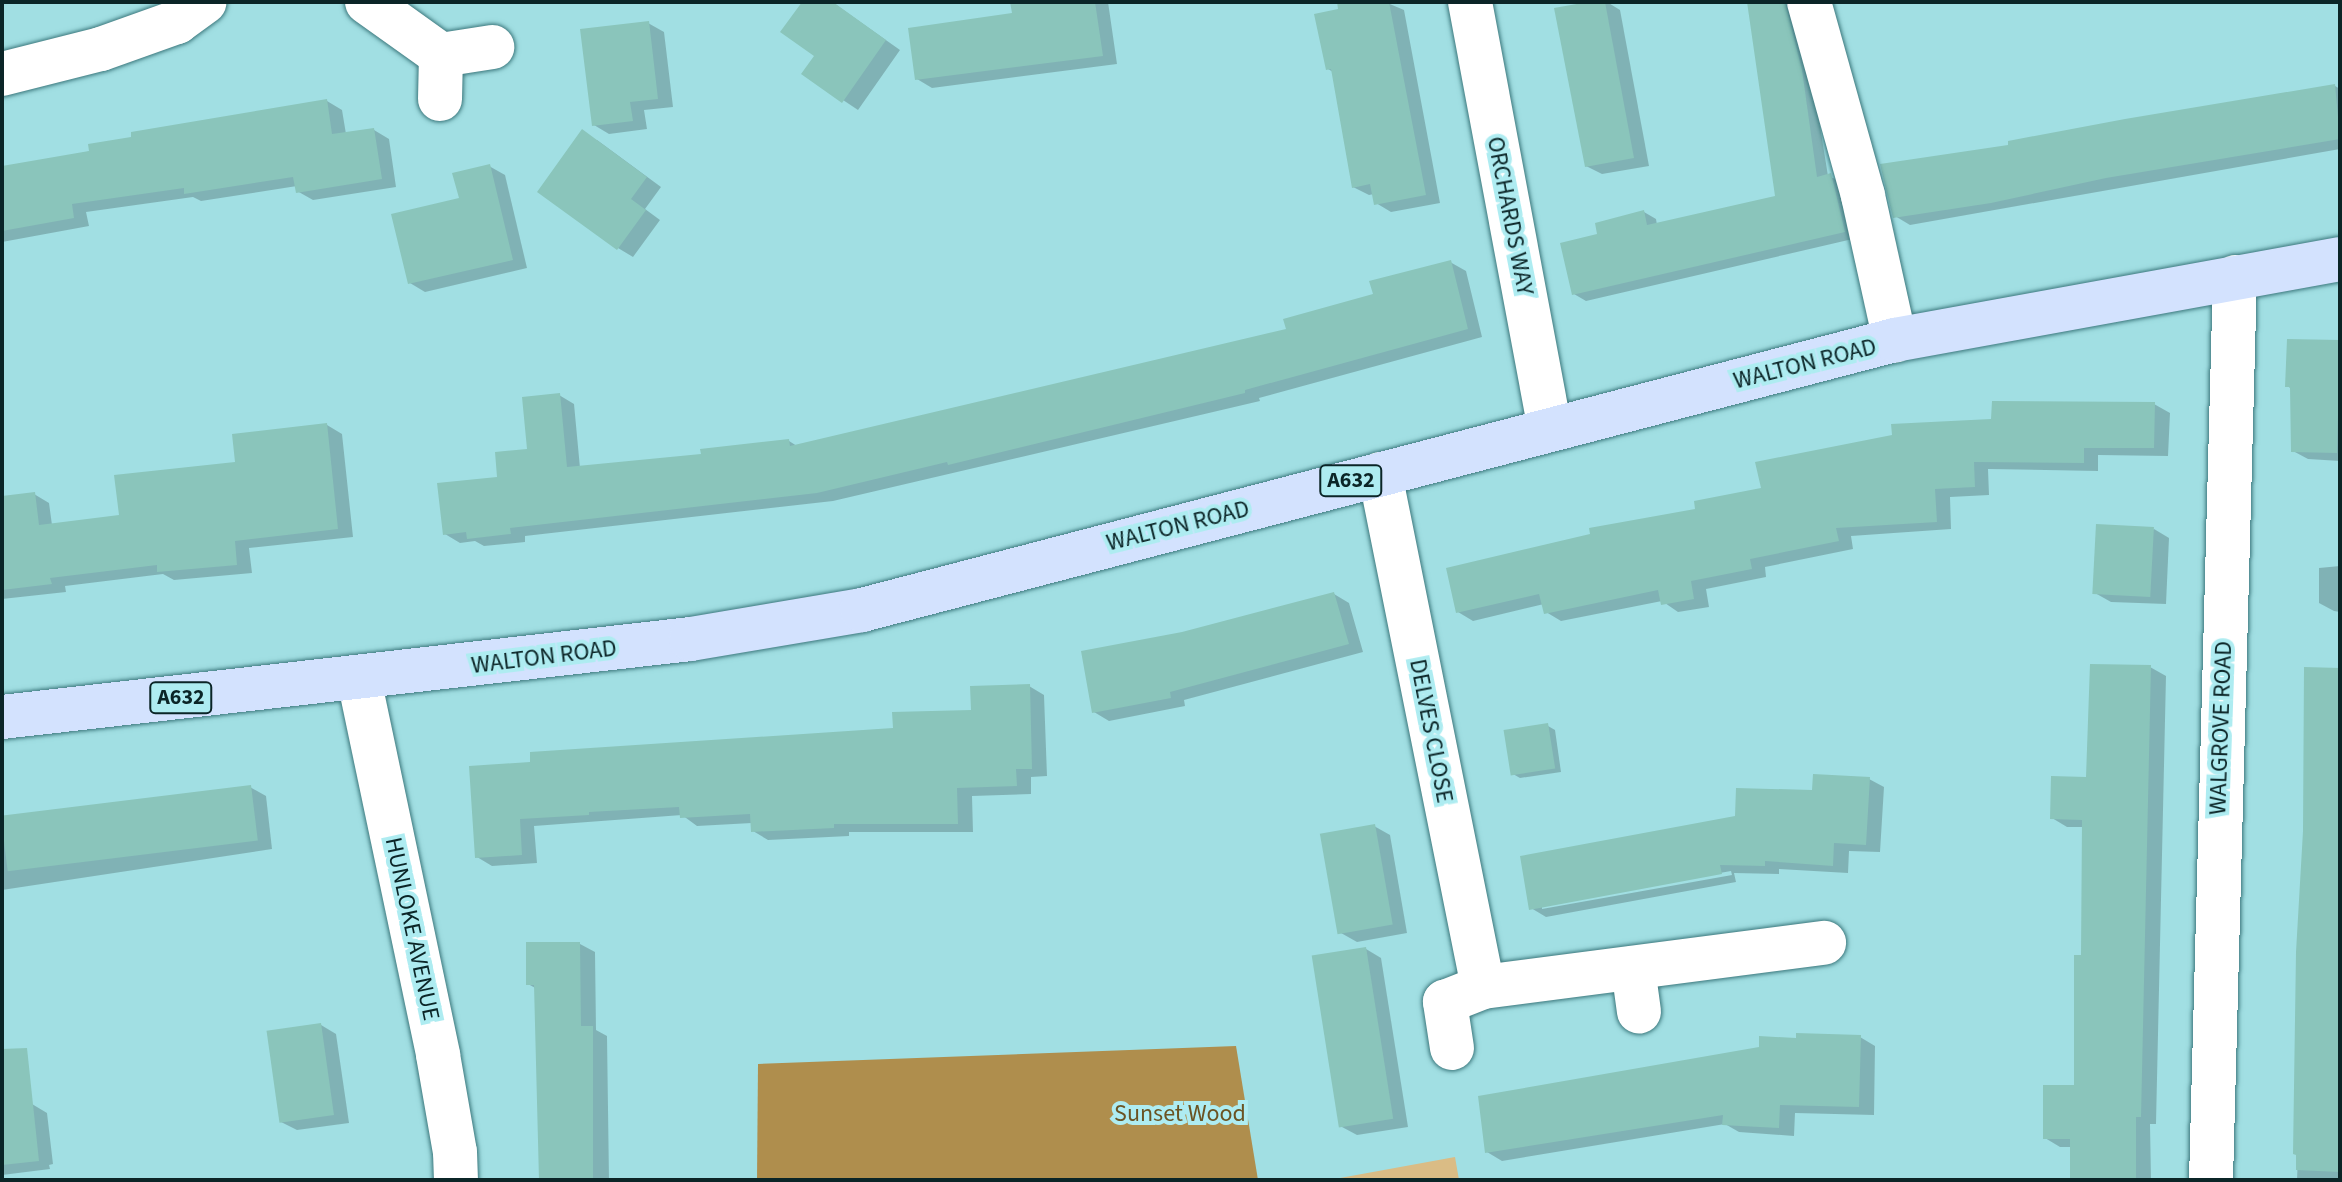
<!DOCTYPE html>
<style>
body{margin:0}
#map{position:relative;width:2342px;height:1182px;overflow:hidden;background:#a1dfe3;font-family:"Source Sans 3",sans-serif}
div>[style]{position:absolute}
[style*='--x']{left:calc(var(--x)*1px);top:calc(var(--y)*1px);width:calc(var(--w)*1px);rotate:calc(var(--a)*1deg)}
.green>*{inset:0;background:#dabc85}
.forest>*{inset:0;background:#af8e4d}
.shadow>*{inset:0;background:#0003}
.building>*{inset:0;background:#8ac5bb;transform-origin:0 0}
.roads{filter:drop-shadow(0 0 2px #3c787d) drop-shadow(0 0 2px #3c787d)}
.minor>*{height:44px;margin:-22px;padding:0 22px;transform-origin:22px;border-radius:22px;background:#fff}
.major>*{height:44px;margin:-22px;padding:0 22px;transform-origin:22px;border-radius:22px;background:#d3e2fe}
span{translate:-50% -50%;white-space:nowrap;text-align:center;line-height:1.15;-webkit-text-stroke:8px #aeecf1;paint-order:stroke}
.shield-label span{padding:2px 6px;background:#aeecf1;border:2px solid;border-radius:6px;-webkit-text-stroke-width:0}
.shield-label{font-size:22px;color:#0b2527;font-weight:700}
.street-label{font-size:24px;color:#0b2527}
.park-label{font-size:24px;color:#6b5322}
.frame{position:absolute;inset:0;border:4px solid #0b2527;pointer-events:none}
</style>
<div id="map">
<div class="green">
<div style="clip-path:polygon(1455px 1157px,1459px 1180px,1329px 1180px)"></div>
</div>
<div class="forest">
<div style="clip-path:polygon(1236px 1046px,1258px 1180px,757px 1180px,758px 1064px)"></div>
</div>
<div class="shadow">
<div style="clip-path:polygon(804px 2px,832px 2px,900px 50px,858px 110px,804px 74px,817px 56px)"></div>
<div style="clip-path:polygon(1012px 2px,1108px 2px,1117px 64px,932px 88px,917px 79px,1014px 14px)"></div>
<div style="clip-path:polygon(1385px 2px,1404px 10px,1440px 203px,1391px 212px,1376px 203px,1374px 194px,1369px 195px,1353px 187px,1333px 72px,1328px 69px)"></div>
<div style="clip-path:polygon(1590px 2px,1607px 2px,1620px 10px,1649px 166px,1602px 174px,1586px 166px)"></div>
<div style="clip-path:polygon(1749px 2px,1800px 2px,1828px 176px,1843px 182px,1857px 238px,1586px 301px,1574px 294px,1599px 236px,1644px 212px,1656px 219px,1657px 225px,1777px 197px)"></div>
<div style="clip-path:polygon(648px 23px,664px 32px,673px 107px,644px 110px,647px 129px,609px 134px,594px 125px)"></div>
<div style="clip-path:polygon(2335px 86px,2340px 89px,2340px 149px,1910px 225px,1895px 216px,2011px 146px)"></div>
<div style="clip-path:polygon(327px 101px,342px 110px,346px 134px,374px 130px,389px 139px,396px 187px,313px 200px,297px 191px,297px 186px,201px 201px,193px 197px,86px 212px,89px 226px,2px 242px,2px 170px)"></div>
<div style="clip-path:polygon(597px 140px,661px 187px,645px 209px,660px 220px,633px 257px,618px 248px)"></div>
<div style="clip-path:polygon(489px 166px,505px 175px,527px 268px,425px 292px,410px 283px,461px 199px)"></div>
<div style="clip-path:polygon(1450px 262px,1466px 271px,1482px 337px,1259px 398px,1260px 401px,833px 501px,525px 536px,525px 542px,484px 546px,475px 541px,460px 543px,445px 534px,530px 450px,559px 395px,574px 404px,580px 468px,703px 456px,789px 441px,797px 446px,1289px 330px)"></div>
<div style="clip-path:polygon(2289px 341px,2340px 341px,2340px 461px,2308px 459px,2293px 451px,2292px 389px,2287px 386px)"></div>
<div style="clip-path:polygon(2154px 404px,2170px 413px,2168px 456px,2098px 455px,2098px 471px,1988px 469px,1989px 495px,1950px 497px,1951px 529px,1851px 536px,1853px 549px,1765px 567px,1766px 577px,1706px 589px,1709px 607px,1678px 612px,1662px 601px,1561px 621px,1546px 612px,1544px 604px,1473px 621px,1458px 612px,1698px 511px,1763px 490px,1993px 421px)"></div>
<div style="clip-path:polygon(327px 425px,342px 434px,353px 537px,249px 548px,252px 573px,174px 580px,163px 574px,65px 586px,66px 592px,2px 599px,2px 498px,34px 494px,49px 503px,52px 525px,121px 517px)"></div>
<div style="clip-path:polygon(2154px 529px,2169px 538px,2166px 604px,2111px 602px,2095px 593px)"></div>
<div style="clip-path:polygon(2340px 566px,2340px 612px,2334px 611px,2319px 603px,2319px 568px)"></div>
<div style="clip-path:polygon(1334px 594px,1349px 603px,1363px 652px,1184px 700px,1185px 706px,1109px 721px,1094px 712px,1182px 634px)"></div>
<div style="clip-path:polygon(2150px 667px,2166px 676px,2156px 1124px,2150px 1124px,2151px 1180px,2072px 1180px,2072px 1147px,2060px 1147px,2045px 1138px,2076px 1087px,2083px 957px,2084px 827px,2067px 827px,2052px 818px,2088px 779px)"></div>
<div style="clip-path:polygon(2340px 670px,2340px 1180px,2297px 1180px,2298px 1155px)"></div>
<div style="clip-path:polygon(1029px 686px,1044px 695px,1047px 776px,1031px 777px,1031px 794px,972px 796px,973px 832px,849px 832px,849px 836px,768px 840px,753px 831px,752px 823px,697px 826px,682px 815px,534px 826px,537px 863px,492px 866px,477px 857px,472px 768px,895px 730px,973px 712px)"></div>
<div style="clip-path:polygon(1548px 726px,1555px 730px,1561px 772px,1520px 778px,1513px 774px)"></div>
<div style="clip-path:polygon(evenodd,1869px 779px,1884px 787px,1880px 852px,1849px 851px,1848px 873px,1779px 869px,1779px 874px,1734px 873px,1736px 882px,1546px 917px,1531px 908px,1737px 818px,1869px 779px,1731px 871px,1732px 875px,1542px 909px,1542px 905px,1731px 871px)"></div>
<div style="clip-path:polygon(250px 787px,266px 796px,272px 849px,2px 890px,2px 825px)"></div>
<div style="clip-path:polygon(1374px 826px,1390px 835px,1407px 933px,1357px 942px,1341px 933px)"></div>
<div style="clip-path:polygon(580px 944px,595px 952px,596px 1030px,607px 1036px,609px 1180px,540px 1180px,537px 989px,528px 984px)"></div>
<div style="clip-path:polygon(1366px 949px,1381px 958px,1408px 1127px,1357px 1135px,1342px 1127px)"></div>
<div style="clip-path:polygon(321px 1025px,336px 1034px,349px 1123px,297px 1130px,281px 1122px)"></div>
<div style="clip-path:polygon(1860px 1037px,1875px 1046px,1874px 1115px,1795px 1113px,1794px 1136px,1739px 1132px,1725px 1124px,1502px 1161px,1487px 1152px)"></div>
<div style="clip-path:polygon(32px 1104px,47px 1113px,53px 1164px,49px 1165px,50px 1169px,2px 1175px,2px 1108px)"></div>
</div>
<div class="building">
<div style="clip-path:polygon(802px 2px,833px 2px,886px 40px,842px 103px,801px 74px,814px 56px,780px 32px)"></div>
<div style="clip-path:polygon(1010px 2px,1095px 2px,1103px 56px,915px 80px,908px 28px,1012px 13px)"></div>
<div style="clip-path:polygon(1337px 2px,1389px 2px,1426px 195px,1374px 205px,1370px 184px,1352px 188px,1331px 69px,1326px 70px,1314px 14px,1338px 9px)"></div>
<div style="clip-path:polygon(1588px 2px,1605px 2px,1634px 158px,1585px 167px,1554px 8px)"></div>
<div style="clip-path:polygon(1747px 2px,1785px 2px,1802px 70px,1817px 177px,1831px 173px,1845px 232px,1572px 295px,1560px 243px,1597px 234px,1595px 223px,1644px 210px,1647px 225px,1775px 196px)"></div>
<div style="clip-path:polygon(649px 21px,658px 99px,630px 102px,633px 121px,592px 126px,580px 29px)"></div>
<div style="clip-path:polygon(2335px 84px,2340px 139px,2106px 178px,1991px 203px,1893px 218px,1880px 164px,2008px 145px,2008px 141px,2125px 119px)"></div>
<div style="clip-path:polygon(327px 99px,332px 134px,374px 128px,382px 179px,296px 193px,293px 177px,184px 194px,184px 188px,72px 204px,74px 218px,2px 231px,2px 166px,89px 151px,88px 144px,131px 137px,131px 132px)"></div>
<div style="clip-path:polygon(582px 129px,647px 177px,631px 199px,646px 210px,617px 250px,537px 192px)"></div>
<div style="clip-path:polygon(490px 164px,513px 260px,408px 284px,391px 214px,459px 198px,452px 173px)"></div>
<div style="clip-path:polygon(1451px 260px,1468px 329px,1245px 390px,1245px 393px,948px 465px,947px 462px,817px 493px,510px 528px,511px 534px,467px 539px,466px 532px,443px 535px,437px 483px,497px 477px,495px 452px,527px 449px,522px 397px,560px 393px,567px 467px,701px 454px,700px 449px,789px 439px,790px 446px,1286px 329px,1283px 319px,1373px 294px,1369px 281px)"></div>
<div style="clip-path:polygon(2287px 339px,2340px 340px,2337px 453px,2291px 452px,2290px 387px,2285px 387px)"></div>
<div style="clip-path:polygon(1992px 401px,2155px 402px,2154px 448px,2084px 448px,2084px 463px,1974px 462px,1975px 487px,1935px 489px,1937px 522px,1836px 528px,1839px 541px,1750px 559px,1752px 569px,1691px 581px,1694px 599px,1661px 605px,1658px 590px,1544px 614px,1539px 594px,1456px 613px,1446px 568px,1590px 534px,1589px 528px,1695px 509px,1694px 501px,1761px 488px,1755px 462px,1892px 435px,1891px 424px,1991px 419px)"></div>
<div style="clip-path:polygon(327px 423px,338px 529px,235px 541px,237px 565px,157px 572px,157px 565px,50px 578px,52px 584px,2px 590px,2px 496px,35px 492px,39px 525px,119px 515px,114px 475px,235px 462px,232px 434px)"></div>
<div style="left:2096px;top:524px;width:58px;height:70px;rotate:3deg"></div>
<div style="clip-path:polygon(1334px 592px,1349px 644px,1170px 692px,1171px 698px,1092px 713px,1081px 651px,1182px 632px)"></div>
<div style="clip-path:polygon(2090px 664px,2151px 665px,2141px 1117px,2136px 1117px,2136px 1180px,2070px 1180px,2070px 1139px,2043px 1139px,2043px 1085px,2074px 1085px,2074px 955px,2081px 955px,2082px 820px,2050px 819px,2051px 776px,2086px 777px)"></div>
<div style="clip-path:polygon(2304px 667px,2340px 668px,2340px 1172px,2296px 1170px,2296px 1155px,2293px 1154px,2296px 952px,2303px 831px)"></div>
<div style="clip-path:polygon(1030px 684px,1032px 769px,1016px 769px,1017px 786px,957px 788px,958px 824px,834px 824px,834px 828px,751px 832px,750px 814px,680px 818px,679px 807px,589px 812px,589px 815px,520px 819px,522px 855px,475px 858px,469px 766px,530px 762px,530px 752px,893px 728px,892px 712px,971px 710px,970px 686px)"></div>
<div style="left:1548px;top:723px;width:46px;height:45px;rotate:81deg"></div>
<div style="clip-path:polygon(1813px 774px,1870px 777px,1866px 845px,1834px 843px,1833px 866px,1765px 861px,1765px 866px,1720px 865px,1722px 874px,1529px 910px,1520px 856px,1735px 816px,1736px 788px,1812px 790px)"></div>
<div style="left:251px;top:785px;width:56px;height:252px;rotate:83deg"></div>
<div style="left:1375px;top:824px;width:102px;height:56px;rotate:80deg"></div>
<div style="clip-path:polygon(526px 942px,580px 942px,581px 1026px,593px 1026px,593px 1180px,539px 1180px,534px 985px,526px 985px)"></div>
<div style="left:1366px;top:947px;width:174px;height:55px;rotate:81deg"></div>
<div style="left:321px;top:1023px;width:93px;height:55px;rotate:82deg"></div>
<div style="clip-path:polygon(1796px 1033px,1861px 1035px,1859px 1107px,1780px 1105px,1779px 1128px,1722px 1125px,1723px 1115px,1485px 1153px,1478px 1096px,1759px 1047px,1759px 1036px,1796px 1038px)"></div>
<div style="clip-path:polygon(27px 1048px,39px 1161px,2px 1165px,2px 1049px)"></div>
</div>
<div class="roads">
<div class="minor">
<div style="--x:367;--y:2;--w:91;--a:35.6"></div>
<div style="--x:1470;--y:2;--w:434;--a:79.4"></div>
<div style="--x:1809;--y:2;--w:201;--a:74.4"></div>
<div style="--x:1863;--y:196;--w:148;--a:77.5"></div>
<div style="--x:2;--y:74;--w:102;--a:-14.2"></div>
<div style="--x:101;--y:49;--w:81;--a:-19.6"></div>
<div style="--x:177;--y:22;--w:34;--a:-36"></div>
<div style="--x:440;--y:99;--w:44;--a:-88.7"></div>
<div style="--x:441;--y:55;--w:52;--a:-8.9"></div>
<div style="--x:1380;--y:474;--w:523;--a:78.65"></div>
<div style="--x:359;--y:679;--w:384;--a:78.1"></div>
<div style="--x:438;--y:1055;--w:98;--a:80.1"></div>
<div style="--x:455;--y:1152;--w:28;--a:88"></div>
<div style="--x:1633;--y:968;--w:44;--a:82.2"></div>
<div style="--x:1452;--y:1048;--w:47;--a:-98.7"></div>
<div style="--x:1445;--y:1002;--w:41;--a:-21.5"></div>
<div style="--x:1483;--y:987;--w:344;--a:-7.4"></div>
<div style="--x:2211;--y:1180;--w:903;--a:-88.48"></div>
</div>
<div class="major">
<div style="--x:2;--y:717;--w:693;--a:-6.46"></div>
<div style="--x:691;--y:639;--w:173;--a:-9.6"></div>
<div style="--x:862;--y:610;--w:1068;--a:-14.65"></div>
<div style="--x:1895;--y:340;--w:452;--a:-10.3"></div>
</div>
</div>
<div class="shield-label">
<span style="left:1351px;top:481px">A632</span>
<span style="left:181px;top:698px">A632</span>
</div>
<div class="street-label">
<span style="left:1510px;top:216px;rotate:79deg">ORCHARDS WAY</span>
<span style="left:1805px;top:364px;rotate:-14deg">WALTON ROAD</span>
<span style="left:1178px;top:526px;rotate:-14deg">WALTON ROAD</span>
<span style="left:544px;top:657px;rotate:-7deg">WALTON ROAD</span>
<span style="left:2221px;top:728px;rotate:-88deg">WALGROVE ROAD</span>
<span style="left:1431px;top:731px;rotate:79deg">DELVES CLOSE</span>
<span style="left:412px;top:929px;rotate:78deg">HUNLOKE AVENUE</span>
</div>
<div class="park-label">
<span style="left:1180px;top:1114px">Sunset Wood</span>
</div>
<div class="frame"></div>
</div>
